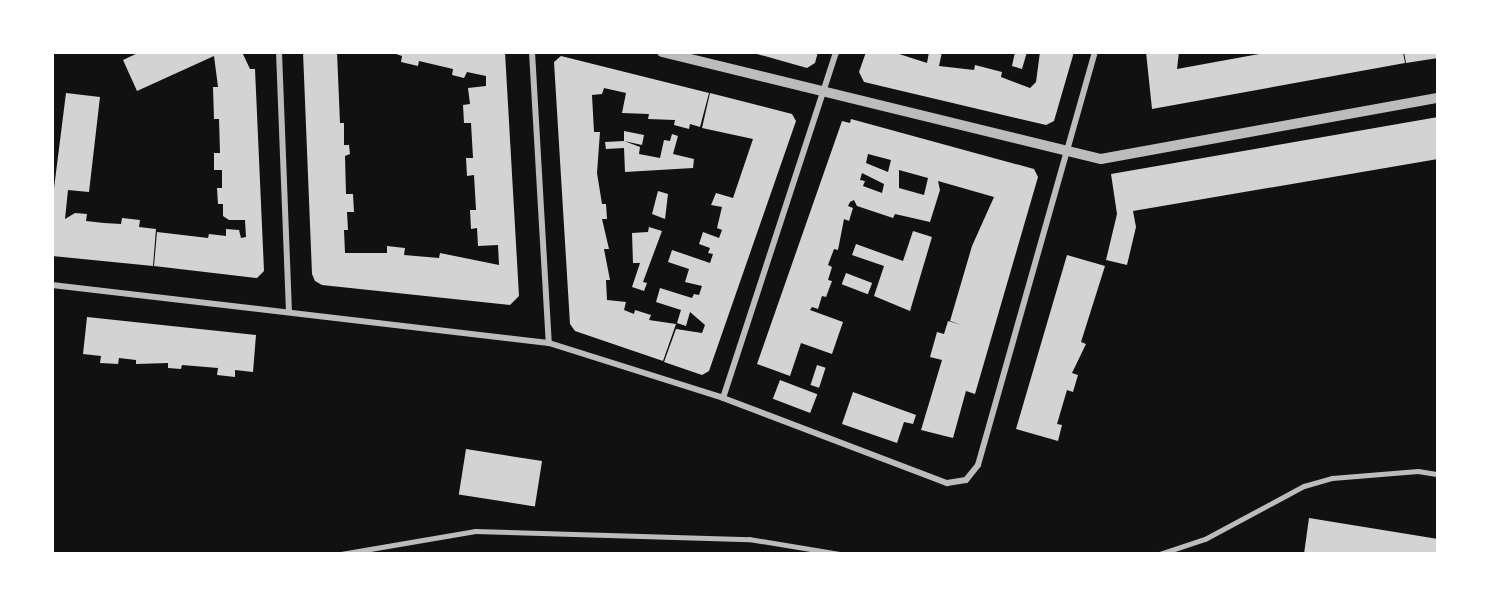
<!DOCTYPE html>
<style>
body{margin:0}
#map{position:relative;width:1490px;height:606px;overflow:hidden;background:#111;font-family:Quicksand,sans-serif}
div>[style]{position:absolute}
[style*='--x']{left:calc(var(--x)*1px);top:calc(var(--y)*1px);width:calc(var(--w)*1px);rotate:calc(var(--a)*1deg)}
.building>*{inset:0;background:#d3d3d3;transform-origin:0 0}
.service>*{height:4.5px;margin:-2.25px;padding:0 2.25px;transform-origin:2.25px;border-radius:2.25px;background:#bcbcbc}
.minor>*{height:6px;margin:-3px;padding:0 3px;transform-origin:3px;border-radius:3px;background:#bcbcbc}
.tertiary>*{height:10px;margin:-5px;padding:0 5px;transform-origin:5px;border-radius:5px;background:#bcbcbc}
span{translate:-50% -50%;white-space:nowrap;text-align:center;line-height:1.15;-webkit-text-stroke:5px #fff;paint-order:stroke}
.frame{position:absolute;inset:0;border:54px solid #fff;pointer-events:none}
</style>
<div id="map">
<div class="building">
<div style="clip-path:polygon(140px 52px,242px 52px,250px 69px,255px 69px,264px 271px,257px 278px,154px 266px,157px 232px,208px 238px,209px 234px,226px 236px,226px 229px,239px 230px,241px 238px,246px 237px,245px 220px,229px 220px,223px 216px,223px 204px,218px 204px,217px 188px,222px 188px,222px 170px,214px 170px,214px 153px,220px 153px,219px 119px,214px 119px,213px 87px,218px 87px,214px 56px,137px 91px,123px 60px)"></div>
<div style="clip-path:polygon(303px 52px,337px 52px,340px 123px,344px 123px,344px 145px,349px 145px,350px 154px,345px 156px,346px 194px,353px 194px,354px 212px,347px 212px,348px 230px,344px 230px,345px 253px,387px 253px,387px 246px,405px 248px,404px 255px,439px 258px,440px 253px,499px 265px,498px 245px,478px 246px,477px 228px,471px 229px,470px 210px,476px 210px,474px 175px,467px 176px,466px 158px,473px 158px,471px 123px,464px 123px,463px 105px,470px 104px,468px 88px,486px 86px,486px 76px,467px 72px,464px 78px,452px 75px,453px 69px,419px 61px,418px 66px,401px 62px,402px 56px,393px 53px,505px 52px,519px 296px,510px 305px,322px 285px,315px 281px,312px 274px)"></div>
<div style="clip-path:polygon(750px 52px,818px 52px,815px 63px,807px 68px)"></div>
<div style="clip-path:polygon(866px 52px,893px 52px,927px 63px,929px 52px,942px 52px,939px 66px,974px 70px,975px 65px,1002px 72px,1001px 77px,1030px 88px,1036px 82px,1040px 52px,1074px 52px,1054px 121px,1046px 125px,864px 82px,859px 72px)"></div>
<div style="clip-path:polygon(1015px 52px,1027px 52px,1022px 69px,1012px 66px)"></div>
<div style="clip-path:polygon(1146px 52px,1179px 52px,1177px 69px,1270px 52px,1403px 52px,1405px 63px,1152px 109px)"></div>
<div style="clip-path:polygon(1404px 52px,1438px 52px,1438px 58px,1406px 63px)"></div>
<div style="clip-path:polygon(561px 56px,709px 93px,700px 127px,690px 124px,689px 129px,674px 125px,675px 120px,648px 119px,649px 114px,622px 113px,626px 93px,604px 88px,602px 94px,592px 95px,594px 132px,600px 132px,597px 173px,602px 204px,606px 204px,607px 219px,602px 219px,609px 249px,604px 249px,610px 280px,606px 280px,607px 300px,626px 302px,624px 310px,634px 314px,635px 310px,651px 315px,649px 320px,676px 324px,663px 361px,575px 331px,570px 324px,554px 62px)"></div>
<div style="clip-path:polygon(66px 93px,100px 97px,89px 192px,68px 190px,65px 219px,75px 213px,87px 214px,86px 221px,104px 223px,121px 224px,122px 218px,140px 220px,139px 227px,156px 229px,153px 266px,52px 256px,52px 204px)"></div>
<div style="clip-path:polygon(710px 93px,792px 114px,796px 121px,709px 371px,702px 375px,664px 362px,676px 329px,702px 333px,705px 325px,690px 312px,686px 326px,677px 323px,681px 310px,656px 302px,660px 288px,692px 298px,694px 294px,699px 295px,702px 286px,685px 282px,689px 269px,668px 262px,672px 250px,710px 263px,713px 254px,708px 253px,710px 248px,699px 244px,703px 232px,719px 238px,722px 230px,717px 228px,722px 207px,711px 205px,716px 193px,733px 198px,753px 139px,702px 128px)"></div>
<div style="clip-path:polygon(1438px 117px,1438px 159px,1133px 211px,1136px 227px,1127px 265px,1106px 260px,1117px 214px,1111px 174px)"></div>
<div style="clip-path:polygon(evenodd,851px 119px,1034px 169px,1038px 177px,975px 394px,966px 391px,953px 438px,921px 430px,942px 360px,930px 357px,937px 332px,944px 334px,948px 321px,962px 325px,950px 321px,972px 246px,994px 197px,938px 181px,940px 190px,930px 222px,895px 214px,893px 218px,857px 206px,854px 200px,850px 202px,848px 206px,853px 208px,849px 221px,844px 219px,838px 250px,834px 249px,828px 265px,832px 267px,828px 280px,832px 281px,826px 297px,822px 296px,818px 309px,812px 307px,810px 310px,843px 322px,832px 354px,801px 343px,790px 376px,757px 364px,842px 121px,850px 123px,851px 119px,868px 154px,891px 160px,888px 172px,866px 163px,868px 154px,851px 119px,899px 170px,928px 178px,924px 195px,899px 188px,899px 170px,851px 119px,862px 173px,884px 184px,882px 193px,863px 186px,865px 181px,860px 180px,862px 173px)"></div>
<div style="clip-path:polygon(624px 131px,644px 135px,642px 145px,624px 141px,640px 147px,639px 154px,660px 158px,664px 140px,670px 141px,672px 134px,678px 136px,673px 154px,694px 159px,693px 168px,625px 172px,624px 148px,606px 149px,605px 142px,624px 141px)"></div>
<div style="clip-path:polygon(658px 191px,668px 194px,665px 219px,652px 214px)"></div>
<div style="clip-path:polygon(649px 227px,662px 231px,643px 282px,647px 283px,644px 291px,632px 287px,640px 263px,633px 263px,632px 233px,648px 232px)"></div>
<div style="clip-path:polygon(913px 231px,932px 237px,910px 311px,874px 296px,884px 266px,852px 255px,856px 244px,903px 261px)"></div>
<div style="clip-path:polygon(1067px 255px,1105px 266px,1081px 342px,1086px 344px,1072px 373px,1078px 375px,1073px 392px,1067px 390px,1057px 424px,1062px 425px,1058px 441px,1016px 429px)"></div>
<div style="left:846px;top:273px;width:28px;height:12px;rotate:21deg"></div>
<div style="clip-path:polygon(87px 317px,256px 335px,253px 372px,235px 370px,235px 377px,217px 375px,218px 368px,182px 365px,181px 369px,168px 368px,168px 363px,136px 364px,136px 360px,119px 358px,118px 364px,100px 363px,101px 356px,83px 354px)"></div>
<div style="left:817px;top:365px;width:9px;height:21px;rotate:18deg"></div>
<div style="left:780px;top:380px;width:40px;height:20px;rotate:21deg"></div>
<div style="clip-path:polygon(853px 392px,916px 415px,913px 424px,904px 422px,897px 443px,842px 424px)"></div>
<div style="left:466px;top:449px;width:77px;height:46px;rotate:9deg"></div>
<div style="clip-path:polygon(1309px 518px,1438px 539px,1438px 554px,1304px 554px)"></div>
</div>
<div class="service">
<div style="--x:341;--y:554;--w:136;--a:-9.7"></div>
<div style="--x:475;--y:531;--w:274;--a:1.7"></div>
<div style="--x:749;--y:539;--w:93;--a:9.3"></div>
<div style="--x:1160;--y:554;--w:47;--a:-18.4"></div>
<div style="--x:1205;--y:539;--w:112;--a:-28.2"></div>
<div style="--x:1304;--y:486;--w:29;--a:-16"></div>
<div style="--x:1332;--y:478;--w:86;--a:-4.7"></div>
<div style="--x:1418;--y:471;--w:20;--a:9"></div>
</div>
<div class="minor">
<div style="--x:279;--y:52;--w:260;--a:87.8"></div>
<div style="--x:532;--y:52;--w:291;--a:86.7"></div>
<div style="--x:52;--y:285;--w:500;--a:6.66"></div>
<div style="--x:549;--y:343;--w:182;--a:17.5"></div>
<div style="--x:723;--y:398;--w:240;--a:20.8"></div>
<div style="--x:947;--y:483;--w:19;--a:-9"></div>
<div style="--x:966;--y:480;--w:19;--a:-51"></div>
<div style="--x:978;--y:465;--w:429;--a:-74.2"></div>
<div style="--x:723;--y:398;--w:364;--a:-71.9"></div>
</div>
<div class="tertiary">
<div style="--x:662;--y:52;--w:452;--a:13.7"></div>
<div style="--x:1101;--y:159;--w:342;--a:-10.3"></div>
</div>
<div class="frame"></div>
</div>
